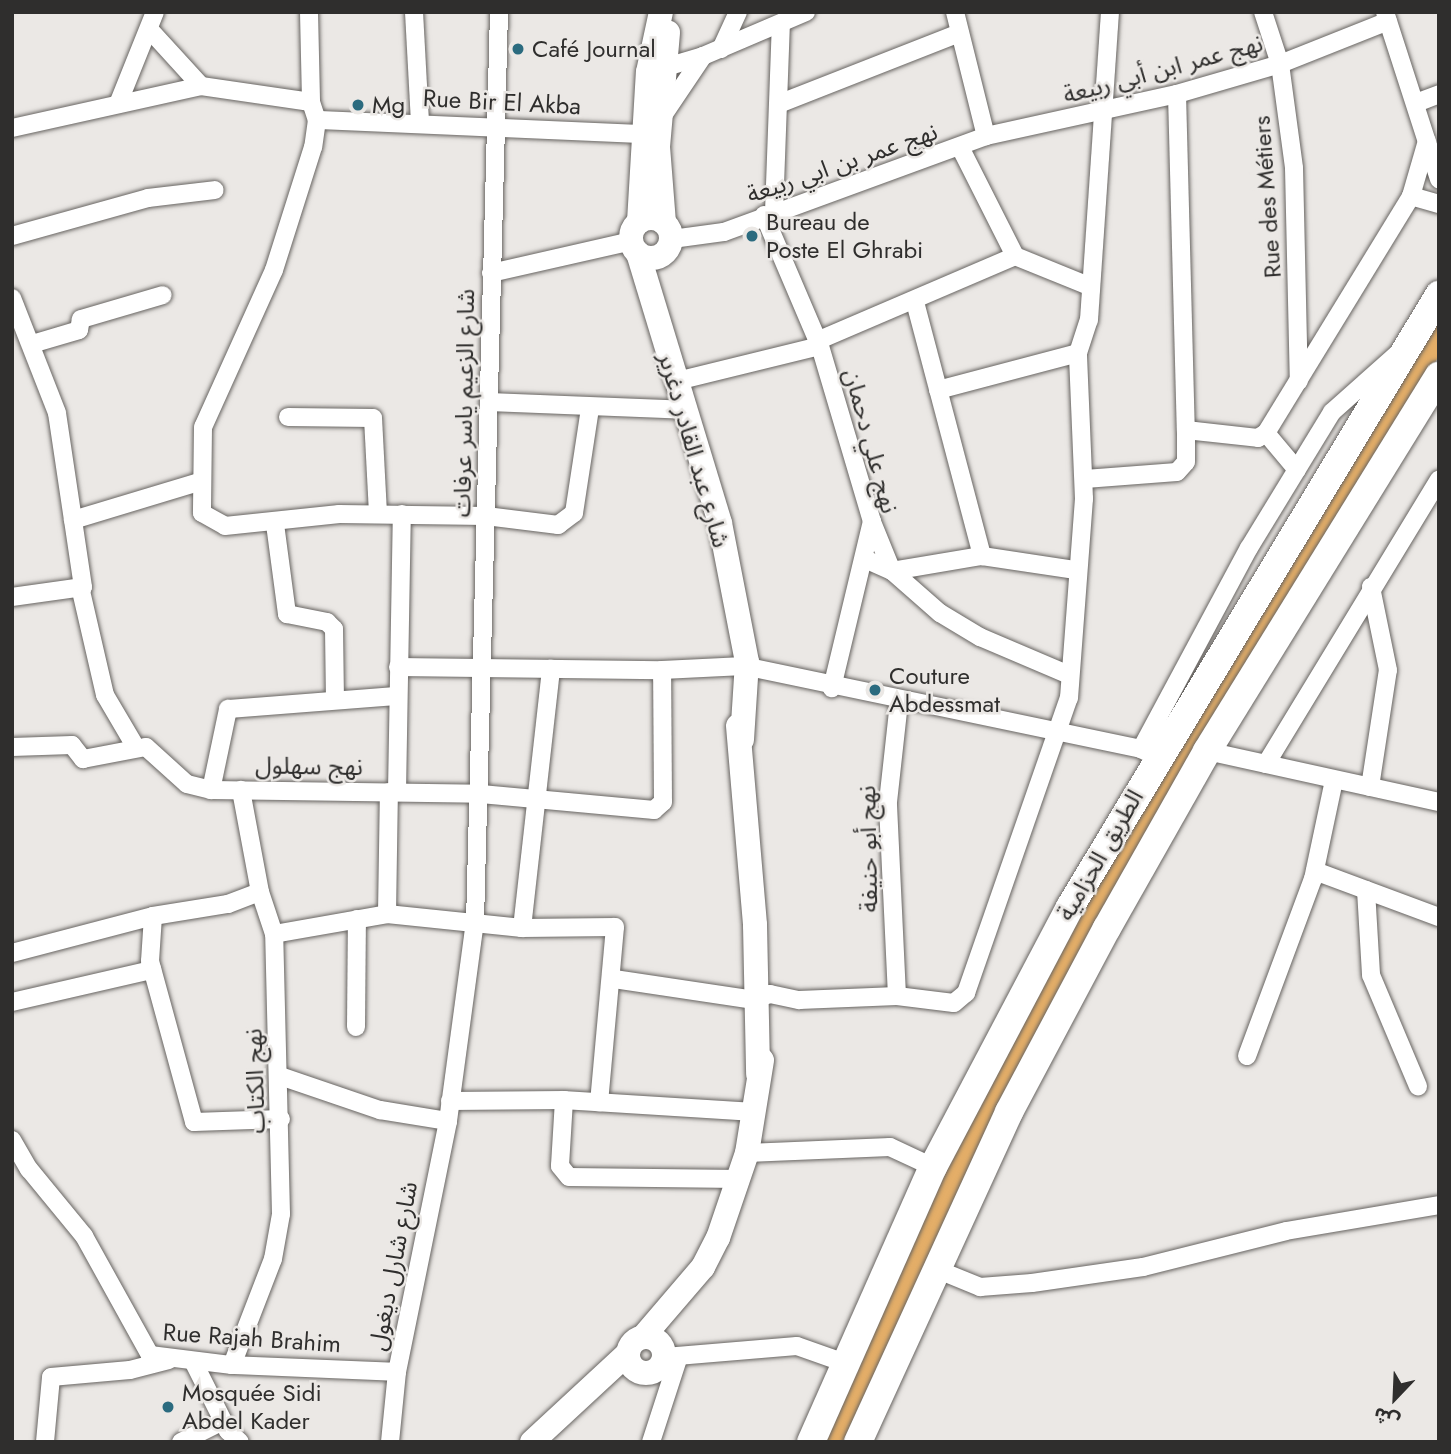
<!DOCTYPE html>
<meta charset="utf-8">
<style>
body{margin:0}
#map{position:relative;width:1451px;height:1454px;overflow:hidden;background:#ebe8e5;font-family:Jost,"Noto Sans Arabic",sans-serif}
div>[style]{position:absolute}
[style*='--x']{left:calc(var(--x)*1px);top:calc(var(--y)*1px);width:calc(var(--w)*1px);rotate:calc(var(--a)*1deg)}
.green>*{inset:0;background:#e4ae68}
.roads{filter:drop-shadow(0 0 2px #676461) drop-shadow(0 0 2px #676461)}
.minor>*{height:18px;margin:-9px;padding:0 9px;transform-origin:9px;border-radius:9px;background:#fff}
.secondary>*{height:24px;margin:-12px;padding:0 12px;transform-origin:12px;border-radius:12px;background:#fff}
.secondary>.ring{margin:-12px;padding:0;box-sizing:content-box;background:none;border:24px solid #fff;border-radius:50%}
.trunk>*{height:28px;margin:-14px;padding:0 14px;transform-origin:14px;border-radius:14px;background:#fff}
.dots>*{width:19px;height:19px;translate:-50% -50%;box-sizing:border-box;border:4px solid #ebe8e5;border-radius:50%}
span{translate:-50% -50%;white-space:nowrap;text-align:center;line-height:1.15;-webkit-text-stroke:5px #ebe8e5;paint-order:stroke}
.poi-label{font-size:24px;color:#2f2e2d}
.left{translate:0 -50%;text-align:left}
.street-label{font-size:24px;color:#2f2e2d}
.frame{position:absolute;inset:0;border:14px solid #2f2e2d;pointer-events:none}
.north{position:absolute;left:1360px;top:1363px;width:70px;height:70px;-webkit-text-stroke:5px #ebe8e5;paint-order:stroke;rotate:203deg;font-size:19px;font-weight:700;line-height:28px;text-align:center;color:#2f2e2d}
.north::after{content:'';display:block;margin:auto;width:24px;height:32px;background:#2f2e2d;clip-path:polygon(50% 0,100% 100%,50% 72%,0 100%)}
</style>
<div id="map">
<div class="green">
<div style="clip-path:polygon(1439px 319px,1439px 356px,1182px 772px,847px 1442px,818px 1442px,926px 1210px,1077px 913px)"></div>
</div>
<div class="roads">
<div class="minor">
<div style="--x:309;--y:12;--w:90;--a:88.7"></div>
<div style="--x:311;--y:102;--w:19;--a:72"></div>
<div style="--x:317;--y:120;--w:27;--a:98"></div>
<div style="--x:313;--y:147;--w:129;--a:107.6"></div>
<div style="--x:274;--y:270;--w:172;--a:114.3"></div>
<div style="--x:203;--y:427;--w:86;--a:90.7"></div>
<div style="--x:202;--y:513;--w:26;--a:29"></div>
<div style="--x:225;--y:526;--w:115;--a:-6"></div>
<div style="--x:339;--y:514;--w:147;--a:0.8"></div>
<div style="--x:486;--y:516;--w:73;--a:7.1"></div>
<div style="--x:558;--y:525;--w:20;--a:-37"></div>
<div style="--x:574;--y:513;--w:106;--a:-81.3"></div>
<div style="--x:414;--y:12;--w:110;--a:86.9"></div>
<div style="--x:955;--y:12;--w:128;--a:76"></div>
<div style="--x:1263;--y:12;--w:55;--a:71.9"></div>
<div style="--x:1280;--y:64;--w:105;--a:82.3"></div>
<div style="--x:1294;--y:168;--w:213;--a:88.7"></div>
<div style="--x:1385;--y:12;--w:176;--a:72.1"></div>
<div style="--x:149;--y:29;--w:77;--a:47.6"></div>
<div style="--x:201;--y:86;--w:111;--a:8.3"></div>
<div style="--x:721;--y:49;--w:41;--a:-65.3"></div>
<div style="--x:656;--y:70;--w:49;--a:-16.6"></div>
<div style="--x:703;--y:56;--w:112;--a:-23.1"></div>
<div style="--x:1177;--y:94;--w:336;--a:88.5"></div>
<div style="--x:781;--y:103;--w:192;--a:-21.4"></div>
<div style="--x:1416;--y:103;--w:25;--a:-21"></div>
<div style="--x:118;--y:104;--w:99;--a:-68.1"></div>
<div style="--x:664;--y:114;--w:70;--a:-56.1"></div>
<div style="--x:317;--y:120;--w:326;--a:2.5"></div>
<div style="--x:12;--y:128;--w:194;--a:-12.5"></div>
<div style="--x:960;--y:147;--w:122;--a:63.2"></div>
<div style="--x:1015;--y:256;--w:80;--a:22.1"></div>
<div style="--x:1411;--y:196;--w:29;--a:16"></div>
<div style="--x:774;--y:212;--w:188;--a:-87.9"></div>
<div style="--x:764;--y:215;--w:142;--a:66.9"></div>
<div style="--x:820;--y:346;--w:183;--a:73.5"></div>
<div style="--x:872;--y:521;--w:172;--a:103.5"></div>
<div style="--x:12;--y:236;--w:141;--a:-15.6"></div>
<div style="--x:148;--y:198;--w:67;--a:-6.8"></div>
<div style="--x:672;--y:239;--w:52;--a:-7.7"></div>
<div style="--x:724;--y:232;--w:279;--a:-20.1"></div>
<div style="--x:986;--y:136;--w:196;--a:-12.4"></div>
<div style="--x:1177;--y:94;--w:107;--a:-16.2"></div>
<div style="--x:1280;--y:64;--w:116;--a:-21.7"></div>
<div style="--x:491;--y:273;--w:145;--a:-12.8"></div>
<div style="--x:12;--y:298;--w:123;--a:68.6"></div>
<div style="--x:57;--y:413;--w:176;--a:81.5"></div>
<div style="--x:83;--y:587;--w:72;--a:172"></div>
<div style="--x:915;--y:302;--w:263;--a:75.2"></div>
<div style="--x:817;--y:341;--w:215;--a:-23.2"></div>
<div style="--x:32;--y:344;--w:49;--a:-16.6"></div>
<div style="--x:79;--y:330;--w:11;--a:-80"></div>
<div style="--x:81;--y:319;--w:85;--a:-16.3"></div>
<div style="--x:677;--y:381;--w:147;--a:-13.8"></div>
<div style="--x:938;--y:390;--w:145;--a:-14.8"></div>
<div style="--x:489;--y:402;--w:195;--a:2.3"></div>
<div style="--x:288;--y:417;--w:85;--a:0.7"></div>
<div style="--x:373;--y:418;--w:96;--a:87"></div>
<div style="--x:1266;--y:433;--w:48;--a:50"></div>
<div style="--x:1085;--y:479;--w:92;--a:-4.4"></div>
<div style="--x:1177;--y:472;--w:13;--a:-48"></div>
<div style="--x:1186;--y:462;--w:32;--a:-90"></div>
<div style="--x:1186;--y:430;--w:72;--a:6.3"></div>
<div style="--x:1258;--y:438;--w:9;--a:-32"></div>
<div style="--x:1266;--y:433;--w:278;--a:-58.5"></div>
<div style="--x:1411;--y:196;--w:57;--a:-73.8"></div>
<div style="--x:73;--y:520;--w:132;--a:-16.8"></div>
<div style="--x:872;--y:522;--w:53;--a:67.8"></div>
<div style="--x:275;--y:524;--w:91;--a:82.4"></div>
<div style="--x:287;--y:614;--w:41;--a:11.3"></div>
<div style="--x:327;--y:622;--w:10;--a:45"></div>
<div style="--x:334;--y:629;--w:68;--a:89.2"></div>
<div style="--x:865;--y:559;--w:30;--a:24"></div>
<div style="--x:892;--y:571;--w:64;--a:41.2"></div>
<div style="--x:940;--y:613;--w:47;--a:31"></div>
<div style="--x:980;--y:637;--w:97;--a:23.1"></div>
<div style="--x:892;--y:571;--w:91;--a:-9.5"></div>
<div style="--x:982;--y:556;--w:95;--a:8.5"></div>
<div style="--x:81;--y:591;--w:107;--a:77"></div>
<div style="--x:105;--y:695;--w:59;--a:59.5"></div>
<div style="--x:398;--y:667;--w:264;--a:0.7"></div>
<div style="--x:662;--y:670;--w:82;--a:-2.8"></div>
<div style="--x:744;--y:666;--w:406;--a:11.8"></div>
<div style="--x:1141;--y:749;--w:18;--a:27"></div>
<div style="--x:12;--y:747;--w:60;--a:-1.9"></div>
<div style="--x:72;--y:745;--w:18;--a:52"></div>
<div style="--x:83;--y:759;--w:64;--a:-10.8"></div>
<div style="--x:146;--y:747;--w:55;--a:42.1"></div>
<div style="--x:187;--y:784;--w:25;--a:14"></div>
<div style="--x:211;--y:790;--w:270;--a:0.8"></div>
<div style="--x:481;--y:794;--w:174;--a:5.3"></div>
<div style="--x:654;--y:810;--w:12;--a:-42"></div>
<div style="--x:663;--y:802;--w:132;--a:-90.4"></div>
<div style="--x:1141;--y:749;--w:228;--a:-61.8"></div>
<div style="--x:1249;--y:548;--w:159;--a:-58.6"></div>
<div style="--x:1332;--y:412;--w:87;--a:-41.7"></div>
<div style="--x:1207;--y:751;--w:238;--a:12.4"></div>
<div style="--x:1266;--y:764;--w:333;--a:-58.7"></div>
<div style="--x:1370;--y:787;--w:118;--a:-81.3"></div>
<div style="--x:1388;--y:670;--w:85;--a:-101.6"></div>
<div style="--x:211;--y:790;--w:83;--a:-78.1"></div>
<div style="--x:228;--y:709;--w:169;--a:-4.4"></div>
<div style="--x:397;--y:792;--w:278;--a:-89"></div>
<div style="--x:1315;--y:871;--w:132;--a:20.4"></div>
<div style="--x:1366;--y:890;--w:85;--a:86.6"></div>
<div style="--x:1371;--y:975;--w:121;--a:67.1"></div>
<div style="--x:387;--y:914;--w:122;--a:-89.1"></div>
<div style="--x:153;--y:916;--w:45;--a:93.8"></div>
<div style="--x:150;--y:961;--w:167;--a:74.7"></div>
<div style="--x:194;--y:1122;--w:87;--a:-2"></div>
<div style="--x:522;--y:928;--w:93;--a:-0.6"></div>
<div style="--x:615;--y:927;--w:176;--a:95.2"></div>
<div style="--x:274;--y:934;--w:115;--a:-10"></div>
<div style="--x:387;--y:914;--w:136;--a:5.9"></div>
<div style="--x:522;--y:928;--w:261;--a:-83.6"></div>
<div style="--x:12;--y:953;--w:146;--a:-14.7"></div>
<div style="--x:153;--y:916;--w:76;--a:-9.1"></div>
<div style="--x:228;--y:904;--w:34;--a:-21"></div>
<div style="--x:614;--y:979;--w:142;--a:8.5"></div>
<div style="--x:754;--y:1000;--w:17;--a:-21"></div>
<div style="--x:770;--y:994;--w:30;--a:12"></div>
<div style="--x:799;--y:1000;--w:98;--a:-2.3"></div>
<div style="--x:897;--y:996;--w:57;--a:7"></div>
<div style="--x:954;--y:1003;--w:16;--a:-40"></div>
<div style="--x:966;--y:993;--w:312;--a:-70.8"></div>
<div style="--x:1069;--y:698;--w:200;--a:-85.7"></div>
<div style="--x:1084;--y:499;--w:146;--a:-92.4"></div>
<div style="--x:1078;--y:353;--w:35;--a:-72"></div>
<div style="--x:1089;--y:320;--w:309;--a:-86.1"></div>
<div style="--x:897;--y:996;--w:194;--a:-92.7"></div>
<div style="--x:888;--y:802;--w:101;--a:-83.7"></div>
<div style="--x:12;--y:1002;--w:144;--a:-12.9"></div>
<div style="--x:356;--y:1027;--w:108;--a:-89.5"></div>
<div style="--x:1247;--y:1056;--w:189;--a:-69.6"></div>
<div style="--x:1313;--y:879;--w:101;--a:-78"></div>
<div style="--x:280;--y:1076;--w:106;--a:18.8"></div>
<div style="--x:380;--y:1110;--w:69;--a:9.2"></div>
<div style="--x:564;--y:1100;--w:66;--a:93.5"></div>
<div style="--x:560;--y:1166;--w:14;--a:51"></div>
<div style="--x:569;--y:1177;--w:171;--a:0.7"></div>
<div style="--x:450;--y:1101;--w:114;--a:-0.5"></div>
<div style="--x:564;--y:1100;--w:190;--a:3.6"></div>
<div style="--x:12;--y:1140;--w:34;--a:60"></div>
<div style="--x:29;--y:1169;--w:87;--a:50.6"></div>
<div style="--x:84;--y:1236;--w:136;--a:61"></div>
<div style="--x:150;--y:1355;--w:83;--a:7"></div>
<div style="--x:232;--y:1365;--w:165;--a:2.4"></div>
<div style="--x:747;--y:1153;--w:143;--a:-2.4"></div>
<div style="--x:890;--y:1147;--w:47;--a:24.9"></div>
<div style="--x:936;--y:1269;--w:48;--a:22.2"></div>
<div style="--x:980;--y:1287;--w:52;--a:-4.4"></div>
<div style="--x:1032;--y:1283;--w:112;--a:-8.2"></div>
<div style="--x:1143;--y:1267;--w:147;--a:-14.1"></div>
<div style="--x:1286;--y:1231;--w:155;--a:-9.6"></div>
<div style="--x:665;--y:1357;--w:132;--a:-4.8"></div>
<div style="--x:797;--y:1346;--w:51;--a:19.5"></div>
<div style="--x:193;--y:1361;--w:78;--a:63.4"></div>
<div style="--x:228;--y:1431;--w:16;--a:43"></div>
<div style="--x:232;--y:1365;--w:114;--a:-68.9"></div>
<div style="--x:273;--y:1259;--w:46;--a:-79.9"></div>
<div style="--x:281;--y:1214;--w:280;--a:-91.4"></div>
<div style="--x:274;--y:934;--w:44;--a:-108.4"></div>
<div style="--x:260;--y:892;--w:104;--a:-100.6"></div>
<div style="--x:45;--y:1442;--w:65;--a:-84.7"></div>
<div style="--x:51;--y:1377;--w:79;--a:-5.1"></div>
<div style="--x:130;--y:1370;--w:40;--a:-14.4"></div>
<div style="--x:181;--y:1442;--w:47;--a:-26.6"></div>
<div style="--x:390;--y:1442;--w:70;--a:-84.3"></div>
<div style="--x:397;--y:1372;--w:256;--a:-78.5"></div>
<div style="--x:448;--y:1121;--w:201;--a:-82.3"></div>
<div style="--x:475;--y:922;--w:910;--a:-88.49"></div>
<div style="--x:651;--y:1442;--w:90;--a:-72"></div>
</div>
<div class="secondary">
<div class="ring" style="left:631px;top:218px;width:16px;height:16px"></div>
<div style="--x:639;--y:222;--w:150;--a:-86.6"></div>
<div style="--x:648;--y:72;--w:61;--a:-77.8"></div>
<div style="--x:664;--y:223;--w:76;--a:-94.5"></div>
<div style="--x:658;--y:147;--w:115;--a:-85"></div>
<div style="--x:638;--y:253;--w:282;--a:73.1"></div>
<div style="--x:720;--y:523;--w:142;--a:79"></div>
<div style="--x:747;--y:662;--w:78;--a:93.7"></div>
<div style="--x:738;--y:726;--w:200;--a:85.1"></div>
<div style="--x:755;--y:925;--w:149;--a:88.8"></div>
<div class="ring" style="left:628px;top:1337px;width:12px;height:12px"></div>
<div style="--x:643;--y:1337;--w:92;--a:-49.4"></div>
<div style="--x:703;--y:1267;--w:33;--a:-63"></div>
<div style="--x:718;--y:1238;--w:90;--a:-71.2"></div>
<div style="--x:747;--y:1153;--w:94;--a:-80.8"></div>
<div style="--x:532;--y:1442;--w:131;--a:-42.8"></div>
</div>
<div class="trunk">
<div style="--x:811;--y:1442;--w:301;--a:-66.1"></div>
<div style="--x:933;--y:1167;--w:294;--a:-62.2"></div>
<div style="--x:1070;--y:907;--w:715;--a:-58.91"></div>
<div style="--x:858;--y:1442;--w:363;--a:-65.4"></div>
<div style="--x:1009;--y:1112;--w:208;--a:-62"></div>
<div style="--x:1107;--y:928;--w:203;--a:-60.5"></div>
<div style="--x:1207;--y:751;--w:441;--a:-58.3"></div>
</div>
</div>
<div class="dots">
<div style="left:518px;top:49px;background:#2b6b7f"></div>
<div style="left:358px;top:105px;background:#2b6b7f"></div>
<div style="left:752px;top:236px;background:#2b6b7f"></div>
<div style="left:875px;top:690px;background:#2b6b7f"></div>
<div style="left:168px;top:1407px;background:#2b6b7f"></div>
</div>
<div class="poi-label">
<span class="left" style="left:532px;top:49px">Café Journal</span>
<span class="left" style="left:372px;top:105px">Mg</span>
<span class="left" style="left:766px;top:236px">Bureau de<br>Poste El Ghrabi</span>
<span class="left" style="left:889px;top:690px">Couture<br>Abdessmat</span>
<span class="left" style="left:182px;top:1407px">Mosquée Sidi<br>Abdel Kader</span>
</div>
<div class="street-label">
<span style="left:1163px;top:69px;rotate:-15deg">نهج عمر ابن أبي ربيعة</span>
<span style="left:502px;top:102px;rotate:3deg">Rue Bir El Akba</span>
<span style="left:842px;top:163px;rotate:-19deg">نهج عمر بن ابي ربيعة</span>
<span style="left:1267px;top:197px;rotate:-94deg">Rue des Métiers</span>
<span style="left:464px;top:403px;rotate:-89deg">شارع الزعيم ياسر عرفات</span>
<span style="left:871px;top:441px;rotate:75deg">نهج علي دحمان</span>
<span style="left:694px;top:450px;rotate:74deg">شارع عبد القادر دغرير</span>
<span style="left:309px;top:766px;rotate:1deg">نهج سهلول</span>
<span style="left:868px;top:849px;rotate:-91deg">نهج أبو حنيفة</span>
<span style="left:1100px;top:855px;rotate:-60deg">الطريق الحزامية</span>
<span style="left:255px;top:1081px;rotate:-92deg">نهج الكتاب</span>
<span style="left:393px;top:1266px;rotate:-79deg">شارع شارل ديغول</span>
<span style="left:252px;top:1338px;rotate:4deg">Rue Rajah Brahim</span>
</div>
<div class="frame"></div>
<div class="north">ش</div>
</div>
